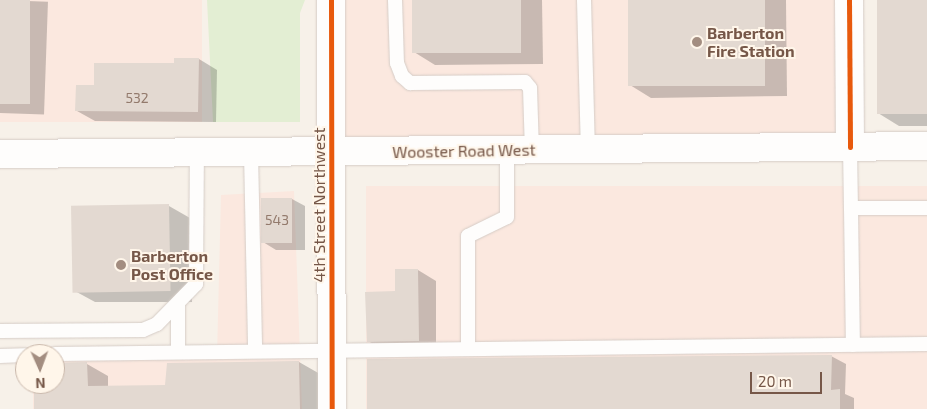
<!DOCTYPE html>
<style>
body{margin:0}
#map{position:relative;width:927px;height:409px;overflow:hidden;background:#f7f1e9;font-family:"Exo 2",sans-serif}
div>[style]{position:absolute}
[style*='--x']{left:calc(var(--x)*1px);top:calc(var(--y)*1px);width:calc(var(--w)*1px);rotate:calc(var(--a)*1deg)}
.commercial>*{inset:0;background:#fbe8df;transform-origin:0 0}
.green>*{inset:0;background:#e3eed3}
.shadow>*{inset:0;background:#0003;transform-origin:0 0}
.building>*{inset:0;background:#e3d9d1;transform-origin:0 0}
.roads{filter:drop-shadow(0 0 1px #d5ccc6) drop-shadow(0 0 1px #d5ccc6)}
.service>*{height:14px;margin:-7px;padding:0 7px;transform-origin:7px;border-radius:7px;background:#fefdfc}
.minor>*{height:28px;margin:-14px;padding:0 14px;transform-origin:14px;border-radius:14px;background:#fefdfc}
.secondary>*{height:28px;margin:-14px;padding:0 14px;transform-origin:14px;border-radius:14px;background:#fefdfc}
.cycleway>*{height:5px;margin:-2.5px;padding:0 2.5px;transform-origin:2.5px;border-radius:2.5px;background:#e8590c}
.dots>*{width:14px;height:14px;translate:-50% -50%;box-sizing:border-box;border:2px solid #fff6ea;border-radius:50%}
span{translate:-50% -50%;white-space:nowrap;text-align:center;line-height:1.15;-webkit-text-stroke:4px #fff6ea;paint-order:stroke}
.number-label{font-size:14px;color:#937a6c}
.number-label span{-webkit-text-stroke-width:0}
.poi-label{font-size:16px;color:#765748;font-weight:700}
.left{translate:0 -50%;text-align:left}
.street-label{font-size:16px;color:#765748}
.north{position:absolute;left:15px;top:344px;width:50px;height:50px;box-sizing:border-box;background:#fff6ea;border:1px solid #c8b6a9;border-radius:50%;rotate:178deg;font-size:14px;font-weight:700;line-height:20px;text-align:center;color:#765748}
.north::after{content:'';display:block;margin:auto;width:18px;height:22px;background:#a38d80;clip-path:polygon(50% 0,100% 100%,50% 72%,0 100%)}
.scale{position:absolute;left:750px;top:372px;width:72px;height:22px;box-sizing:border-box;border:2px solid #765748;border-top:0;padding-left:6px;font-size:15px;line-height:18px;white-space:nowrap;color:#765748;-webkit-text-stroke:4px #fff6ea;paint-order:stroke}
</style>
<div id="map">
<div class="commercial">
<div style="left:0;top:0;width:202px;height:122px"></div>
<div style="left:331px;top:0;width:518px;height:152px"></div>
<div style="left:927px;top:186px;width:223px;height:561px;rotate:90deg"></div>
<div style="clip-path:polygon(294px 191px,302px 409px,33px 409px,33px 384px,55px 384px,55px 358px,217px 356px,221px 195px)"></div>
</div>
<div class="green">
<div style="clip-path:polygon(207px 0,305px 0,300px 13px,300px 122px,213px 122px)"></div>
</div>
<div class="shadow">
<div style="left:0;top:0;width:48px;height:113px;rotate:2deg"></div>
<div style="clip-path:polygon(413px 0,542px 0,543px 64px,435px 65px,414px 52px)"></div>
<div style="clip-path:polygon(629px 0,786px 0,787px 96px,651px 98px,630px 85px)"></div>
<div style="clip-path:polygon(878px 0,927px 0,927px 126px,899px 126px,878px 113px)"></div>
<div style="clip-path:polygon(199px 59px,217px 70px,216px 122px,95px 121px,77px 111px,95px 86px)"></div>
<div style="clip-path:polygon(292px 199px,305px 206px,305px 250px,276px 250px,263px 242px)"></div>
<div style="clip-path:polygon(73px 206px,169px 206px,190px 218px,192px 302px,95px 302px,73px 290px)"></div>
<div style="clip-path:polygon(418px 270px,436px 281px,436px 351px,386px 351px,368px 341px,396px 293px)"></div>
<div style="clip-path:polygon(831px 356px,846px 364px,845px 394px,854px 398px,854px 409px,368px 409px)"></div>
<div style="clip-path:polygon(299px 362px,320px 374px,320px 409px,36px 409px,36px 384px,55px 384px,55px 365px,87px 364px,108px 376px,108px 387px,166px 386px,168px 364px)"></div>
</div>
<div class="building">
<div style="left:0;top:0;width:30px;height:104px"></div>
<div style="left:412px;top:0;width:109px;height:53px"></div>
<div style="left:628px;top:0;width:137px;height:86px"></div>
<div style="left:877px;top:0;width:50px;height:114px"></div>
<div style="clip-path:polygon(174px 58px,199px 58px,198px 112px,75px 111px,76px 85px,94px 85px,94px 63px,174px 63px)"></div>
<div style="left:261px;top:198px;width:31px;height:45px"></div>
<div style="left:169px;top:204px;width:87px;height:98px;rotate:89deg"></div>
<div style="clip-path:polygon(395px 269px,418px 269px,419px 341px,367px 342px,365px 292px,395px 291px)"></div>
<div style="clip-path:polygon(832px 355px,831px 390px,840px 389px,840px 409px,367px 409px,367px 359px)"></div>
<div style="clip-path:polygon(299px 361px,300px 409px,34px 409px,34px 384px,55px 384px,55px 363px,87px 362px,88px 386px,165px 385px,167px 363px)"></div>
</div>
<div class="roads">
<div class="service">
<div style="--x:395;--y:0;--w:63;--a:88.2"></div>
<div style="--x:397;--y:63;--w:14;--a:69"></div>
<div style="--x:402;--y:76;--w:11;--a:41"></div>
<div style="--x:410;--y:83;--w:115;--a:-0.5"></div>
<div style="--x:525;--y:82;--w:8;--a:50"></div>
<div style="--x:530;--y:88;--w:62;--a:88.2"></div>
<div style="--x:584;--y:0;--w:150;--a:88.5"></div>
<div style="--x:850;--y:147;--w:61;--a:89.1"></div>
<div style="--x:851;--y:208;--w:76;--a:0"></div>
<div style="--x:251;--y:153;--w:197;--a:88.8"></div>
<div style="--x:851;--y:208;--w:137;--a:89.2"></div>
<div style="--x:178;--y:305;--w:47;--a:90"></div>
<div style="--x:0;--y:331;--w:143;--a:-0.4"></div>
<div style="--x:143;--y:330;--w:15;--a:-23"></div>
<div style="--x:157;--y:324;--w:56;--a:-45.7"></div>
<div style="--x:196;--y:284;--w:131;--a:-89.6"></div>
<div style="--x:468;--y:347;--w:111;--a:-90"></div>
<div style="--x:468;--y:236;--w:43;--a:-26"></div>
<div style="--x:507;--y:217;--w:67;--a:-90"></div>
<div style="--x:55;--y:354;--w:872;--a:-0.66"></div>
<div style="--x:0;--y:356;--w:25;--a:-2"></div>
</div>
<div class="minor">
<div style="--x:331;--y:0;--w:409;--a:89.9"></div>
<div style="--x:849;--y:0;--w:147;--a:89.6"></div>
</div>
<div class="secondary">
<div style="--x:0;--y:154;--w:927;--a:-0.49"></div>
</div>
</div>
<div class="cycleway">
<div style="--x:331;--y:0;--w:409;--a:89.9"></div>
<div style="--x:849;--y:0;--w:147;--a:89.6"></div>
</div>
<div class="dots">
<div style="left:697px;top:42px;background:#a38d80"></div>
<div style="left:121px;top:265px;background:#a38d80"></div>
</div>
<div class="number-label">
<span style="left:137px;top:98px">532</span>
<span style="left:277px;top:220px">543</span>
</div>
<div class="poi-label">
<span class="left" style="left:707px;top:42px">Barberton<br>Fire Station</span>
<span class="left" style="left:131px;top:265px">Barberton<br>Post Office</span>
</div>
<div class="street-label">
<span style="left:464px;top:151px;rotate:-1deg">Wooster Road West</span>
<span style="left:319px;top:205px;rotate:-90deg">4th Street Northwest</span>
</div>
<div class="north">N</div>
<div class="scale">20 m</div>
</div>
